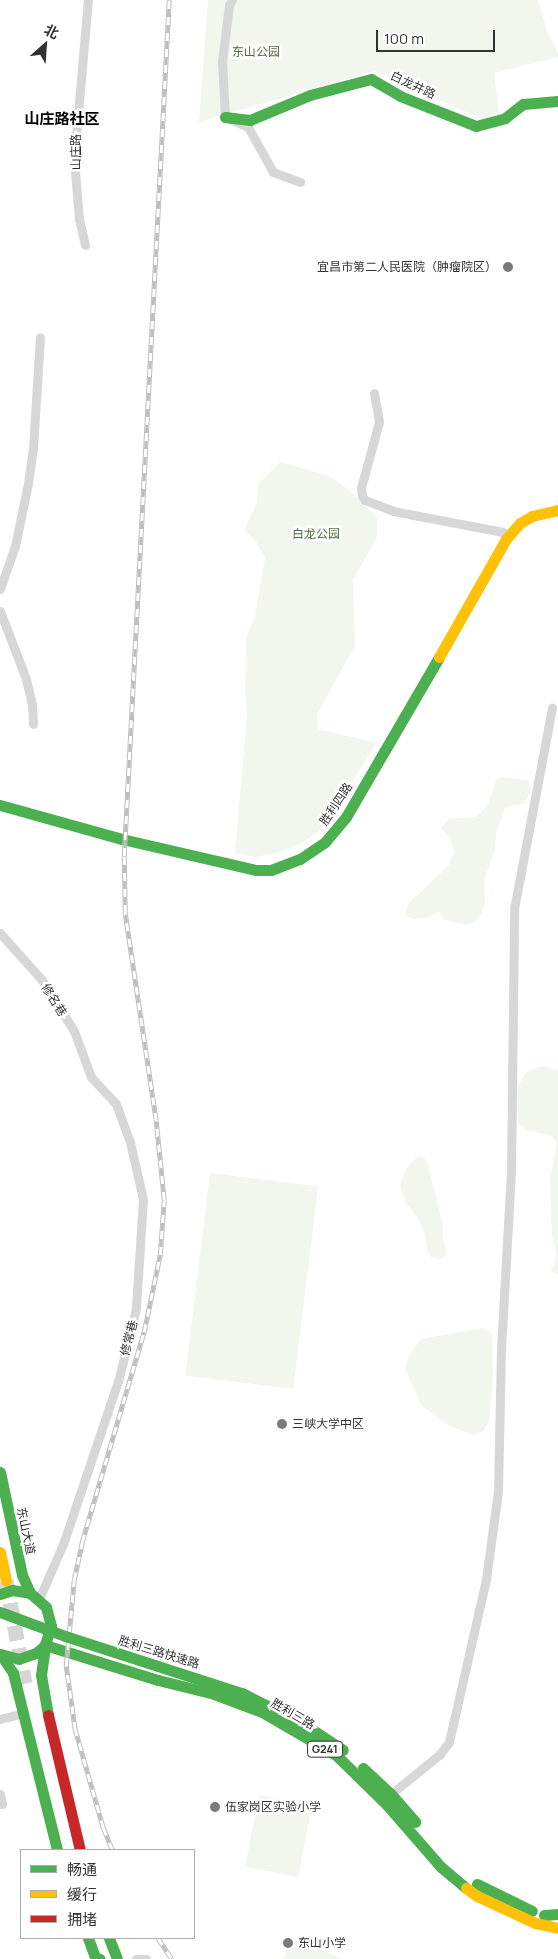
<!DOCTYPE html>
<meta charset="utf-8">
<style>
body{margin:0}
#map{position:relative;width:558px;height:1959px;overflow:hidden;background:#fff;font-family:Manrope,"Noto Sans SC",sans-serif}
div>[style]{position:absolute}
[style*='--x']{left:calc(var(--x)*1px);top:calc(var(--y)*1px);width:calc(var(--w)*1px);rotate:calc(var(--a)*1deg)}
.green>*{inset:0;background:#f2f6ee;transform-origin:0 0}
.primary-tunnel>*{height:15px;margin-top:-7.5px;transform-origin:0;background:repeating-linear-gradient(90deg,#d6d6d6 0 15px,transparent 0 23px)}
.street>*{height:9px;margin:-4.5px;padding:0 4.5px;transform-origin:4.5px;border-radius:4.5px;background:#d7d7d7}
.fast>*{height:11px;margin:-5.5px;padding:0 5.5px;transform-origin:5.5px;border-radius:5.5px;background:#4caf50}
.slow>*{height:11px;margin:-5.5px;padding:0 5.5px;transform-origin:5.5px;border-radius:5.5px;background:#ffc107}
.jam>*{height:11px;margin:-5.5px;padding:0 5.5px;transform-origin:5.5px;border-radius:5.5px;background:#c62828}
.rail>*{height:4.5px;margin-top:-2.25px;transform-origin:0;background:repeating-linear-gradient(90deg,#fff 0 8px,#bebebe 0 16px);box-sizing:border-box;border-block:1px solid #bebebe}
.fast-bridge>*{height:11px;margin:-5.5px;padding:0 5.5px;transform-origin:5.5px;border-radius:5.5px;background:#4caf50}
.dots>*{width:14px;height:14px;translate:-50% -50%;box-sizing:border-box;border:2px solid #fff;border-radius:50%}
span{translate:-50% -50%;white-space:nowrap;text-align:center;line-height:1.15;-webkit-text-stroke:5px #fff;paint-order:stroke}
.shield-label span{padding:1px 4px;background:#fff;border:1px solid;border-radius:4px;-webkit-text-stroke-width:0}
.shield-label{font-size:11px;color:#333;font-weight:700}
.park-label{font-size:12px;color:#51703e}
.street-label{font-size:12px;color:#333}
.poi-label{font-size:12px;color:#333}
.right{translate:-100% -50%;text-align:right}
.left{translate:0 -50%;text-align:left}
.quarter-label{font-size:15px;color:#000;font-weight:700}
.legend{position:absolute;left:20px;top:1849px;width:175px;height:90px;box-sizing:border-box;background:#fff;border:1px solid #adadad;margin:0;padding:6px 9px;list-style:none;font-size:15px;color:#333}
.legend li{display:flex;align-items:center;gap:10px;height:25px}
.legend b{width:25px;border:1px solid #adadad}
.north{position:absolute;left:20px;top:20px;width:50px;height:50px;-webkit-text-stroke:4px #fff;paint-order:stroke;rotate:26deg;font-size:14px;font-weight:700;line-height:20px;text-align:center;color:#333}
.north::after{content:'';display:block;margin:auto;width:18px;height:22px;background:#333;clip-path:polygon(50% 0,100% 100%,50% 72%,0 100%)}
.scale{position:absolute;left:376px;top:30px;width:119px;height:22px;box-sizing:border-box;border:2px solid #333;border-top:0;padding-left:6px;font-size:15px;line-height:18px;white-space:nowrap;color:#333;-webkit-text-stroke:4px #fff;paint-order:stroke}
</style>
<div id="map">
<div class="green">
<div style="clip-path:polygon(208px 0,538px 0,548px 34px,558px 52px,558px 57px,494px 73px,499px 113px,482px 119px,374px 71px,199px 122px)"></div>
<div style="clip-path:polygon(280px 462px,330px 476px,351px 492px,377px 517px,377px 538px,353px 580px,355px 646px,317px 714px,318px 729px,376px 743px,336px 809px,317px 833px,298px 845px,277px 853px,255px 857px,235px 853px,247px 714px,245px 693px,246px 638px,255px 616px,265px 558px,256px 542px,244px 530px,257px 503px,258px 484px)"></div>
<div style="clip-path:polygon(503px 777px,527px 780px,531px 790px,525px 803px,506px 807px,503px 812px,496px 834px,495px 850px,484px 880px,485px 903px,481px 915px,474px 923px,466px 925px,445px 920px,438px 912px,426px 918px,411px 919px,405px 914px,409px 903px,449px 865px,454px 852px,451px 840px,441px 828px,448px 819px,476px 817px,488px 805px,496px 780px)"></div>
<div style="clip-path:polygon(543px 1066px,558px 1070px,558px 1275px,551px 1271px,557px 1255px,552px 1235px,550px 1180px,557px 1141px,549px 1135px,529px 1131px,519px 1125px,518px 1112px,517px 1091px,521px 1080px,528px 1071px)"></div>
<div style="clip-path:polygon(417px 1157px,422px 1157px,427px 1161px,443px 1225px,443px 1239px,447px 1255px,439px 1259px,431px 1257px,427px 1250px,425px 1235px,419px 1220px,405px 1202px,400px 1185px,406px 1169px)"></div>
<div style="left:210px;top:1173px;width:109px;height:204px;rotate:7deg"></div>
<div style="clip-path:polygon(483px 1328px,492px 1334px,493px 1373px,489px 1422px,483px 1431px,473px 1435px,448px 1425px,421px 1405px,405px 1369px,409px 1355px,421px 1339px)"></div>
<div style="left:259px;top:1795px;width:54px;height:73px;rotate:11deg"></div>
<div style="clip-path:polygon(292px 1937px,342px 1959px,283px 1959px)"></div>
</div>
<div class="primary-tunnel">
<div style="--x:6;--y:1580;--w:105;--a:79.5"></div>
</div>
<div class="street">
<div style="--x:232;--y:0;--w:6;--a:121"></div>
<div style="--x:229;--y:5;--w:56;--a:97.1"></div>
<div style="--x:222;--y:61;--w:56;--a:86.9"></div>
<div style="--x:225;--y:117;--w:25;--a:23"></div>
<div style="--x:248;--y:127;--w:51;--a:60.9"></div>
<div style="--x:273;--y:172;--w:29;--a:20"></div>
<div style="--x:85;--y:245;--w:27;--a:-103"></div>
<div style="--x:79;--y:219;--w:60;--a:-94.8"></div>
<div style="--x:74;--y:159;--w:160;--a:-85"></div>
<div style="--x:374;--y:393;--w:29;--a:80"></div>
<div style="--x:379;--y:422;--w:68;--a:105.3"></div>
<div style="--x:361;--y:488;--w:8;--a:83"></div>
<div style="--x:362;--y:496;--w:5;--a:53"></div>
<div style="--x:365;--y:500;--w:30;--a:21"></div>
<div style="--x:393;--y:511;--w:112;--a:10.8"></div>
<div style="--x:0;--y:589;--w:46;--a:-70.8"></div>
<div style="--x:15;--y:546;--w:64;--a:-78.3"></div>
<div style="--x:28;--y:483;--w:35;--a:-82"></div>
<div style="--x:33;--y:448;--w:111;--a:-86.4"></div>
<div style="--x:0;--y:611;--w:73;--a:69.1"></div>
<div style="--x:26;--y:679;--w:26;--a:77"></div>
<div style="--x:32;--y:704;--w:20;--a:87"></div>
<div style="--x:0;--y:933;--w:63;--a:48.2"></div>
<div style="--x:42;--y:980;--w:60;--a:57.9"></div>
<div style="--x:74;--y:1031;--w:49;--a:69.7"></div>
<div style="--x:91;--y:1077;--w:37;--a:47"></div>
<div style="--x:116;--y:1104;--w:40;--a:69.8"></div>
<div style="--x:130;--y:1142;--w:58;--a:77.2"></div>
<div style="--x:143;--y:1199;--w:109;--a:93.7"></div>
<div style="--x:136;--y:1308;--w:19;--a:102"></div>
<div style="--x:132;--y:1327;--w:56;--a:104.5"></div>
<div style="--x:118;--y:1381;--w:172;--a:108.6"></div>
<div style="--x:63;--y:1544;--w:60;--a:113.6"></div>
<div style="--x:0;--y:1719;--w:25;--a:-14"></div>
<div style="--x:0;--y:1794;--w:10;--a:79"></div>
<div style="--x:2;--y:1804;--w:2;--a:180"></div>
<div style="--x:391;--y:1794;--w:63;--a:-39.2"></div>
<div style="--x:440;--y:1754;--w:15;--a:-53"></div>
<div style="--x:449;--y:1742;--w:167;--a:-77.2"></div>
<div style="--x:486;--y:1579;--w:89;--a:-82.2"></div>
<div style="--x:498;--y:1491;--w:141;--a:-88.8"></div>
<div style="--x:501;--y:1350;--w:178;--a:-86.8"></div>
<div style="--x:511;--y:1172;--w:263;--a:-89.3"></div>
<div style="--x:514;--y:909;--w:205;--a:-79.3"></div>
<div style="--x:136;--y:1959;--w:10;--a:0"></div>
</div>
<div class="fast">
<div style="--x:225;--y:117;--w:25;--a:7"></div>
<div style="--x:250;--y:120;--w:65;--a:-22.6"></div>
<div style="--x:310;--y:95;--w:63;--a:-14.7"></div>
<div style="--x:371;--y:79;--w:34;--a:30"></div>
<div style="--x:400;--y:96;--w:82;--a:21.5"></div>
<div style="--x:476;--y:126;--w:30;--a:-15"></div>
<div style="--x:505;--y:118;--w:23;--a:-38"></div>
<div style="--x:523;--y:104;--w:35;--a:-5"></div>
<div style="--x:0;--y:805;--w:127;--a:15.6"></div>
<div style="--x:122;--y:839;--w:138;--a:13"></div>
<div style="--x:256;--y:870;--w:15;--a:0"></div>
<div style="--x:271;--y:870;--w:31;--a:-21"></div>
<div style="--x:300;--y:859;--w:30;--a:-34"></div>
<div style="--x:325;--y:842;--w:33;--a:-50"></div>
<div style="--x:346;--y:817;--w:185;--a:-59.8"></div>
<div style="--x:0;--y:1472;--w:105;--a:77.9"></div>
<div style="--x:22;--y:1575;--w:20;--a:66"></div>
<div style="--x:0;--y:1594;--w:13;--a:-18"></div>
<div style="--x:12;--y:1590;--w:18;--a:9"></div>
<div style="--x:30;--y:1593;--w:21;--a:41"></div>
<div style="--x:46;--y:1607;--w:20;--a:75"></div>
<div style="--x:51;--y:1626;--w:20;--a:108"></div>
<div style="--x:45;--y:1645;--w:12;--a:138"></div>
<div style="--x:36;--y:1653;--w:18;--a:161"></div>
<div style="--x:19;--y:1659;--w:20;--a:-165"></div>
<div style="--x:1;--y:1655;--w:22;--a:56"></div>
<div style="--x:13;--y:1673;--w:182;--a:76"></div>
<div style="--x:48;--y:1715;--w:41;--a:-99.9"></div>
<div style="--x:41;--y:1675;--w:30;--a:-82"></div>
<div style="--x:45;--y:1645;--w:118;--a:17.2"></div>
<div style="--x:158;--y:1680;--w:58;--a:14"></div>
<div style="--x:214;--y:1694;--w:51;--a:20.6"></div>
<div style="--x:262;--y:1712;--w:86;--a:30.2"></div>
<div style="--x:336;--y:1755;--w:70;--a:44.4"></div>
<div style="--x:386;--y:1804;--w:84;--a:48.9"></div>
<div style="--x:441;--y:1867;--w:33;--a:40"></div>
<div style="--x:307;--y:1726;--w:43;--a:33.7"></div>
<div style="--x:363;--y:1768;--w:38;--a:43"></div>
<div style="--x:391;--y:1794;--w:37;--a:49"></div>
<div style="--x:477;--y:1884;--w:61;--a:26.1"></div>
<div style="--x:544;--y:1915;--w:14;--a:-4"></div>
<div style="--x:88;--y:1938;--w:20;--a:70"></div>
<div style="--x:95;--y:1957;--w:5;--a:22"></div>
<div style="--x:109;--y:1938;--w:22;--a:69"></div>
</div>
<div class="slow">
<div style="--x:439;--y:657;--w:136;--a:-60.4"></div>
<div style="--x:506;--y:539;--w:21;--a:-49"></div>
<div style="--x:520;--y:523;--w:14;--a:-30"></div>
<div style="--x:532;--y:516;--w:27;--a:-13"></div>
<div style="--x:0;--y:1552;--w:29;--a:78"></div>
<div style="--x:466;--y:1888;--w:14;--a:36"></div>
<div style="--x:477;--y:1896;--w:64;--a:25"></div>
<div style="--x:535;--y:1923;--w:24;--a:12"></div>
</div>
<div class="jam">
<div style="--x:48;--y:1715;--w:139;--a:76.7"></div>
</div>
<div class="rail">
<div style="--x:112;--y:1850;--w:24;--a:-112"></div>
<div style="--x:103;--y:1828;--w:102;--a:-105.9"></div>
<div style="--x:75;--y:1730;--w:65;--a:-98"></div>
<div style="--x:66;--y:1666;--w:86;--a:-84.7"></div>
<div style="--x:74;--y:1580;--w:39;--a:-78"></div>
<div style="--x:82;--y:1542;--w:219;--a:-73.6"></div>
<div style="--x:144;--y:1332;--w:79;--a:-78.3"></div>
<div style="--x:160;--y:1255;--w:55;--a:-85.8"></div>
<div style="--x:164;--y:1200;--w:79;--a:-95.8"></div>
<div style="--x:156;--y:1121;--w:210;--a:-98.5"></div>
<div style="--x:125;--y:913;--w:57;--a:-91"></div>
<div style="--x:124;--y:856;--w:857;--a:-86.99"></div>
<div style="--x:158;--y:1938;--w:25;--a:56"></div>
</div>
<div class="fast-bridge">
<div style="--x:0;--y:1612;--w:69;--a:20.3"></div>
<div style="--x:65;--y:1636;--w:186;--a:17.9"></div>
<div style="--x:242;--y:1693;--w:73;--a:26.9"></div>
</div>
<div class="dots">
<div style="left:508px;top:267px;background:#7a7a7a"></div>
<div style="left:282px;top:1424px;background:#7a7a7a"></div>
<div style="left:215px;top:1807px;background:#7a7a7a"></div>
<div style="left:288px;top:1943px;background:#7a7a7a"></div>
</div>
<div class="shield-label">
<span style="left:325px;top:1749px">G241</span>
</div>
<div class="park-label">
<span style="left:256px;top:52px">东山公园</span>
<span style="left:316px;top:534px">白龙公园</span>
</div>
<div class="street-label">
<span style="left:413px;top:85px;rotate:25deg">白龙井路</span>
<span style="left:76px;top:152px;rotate:-90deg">山庄路</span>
<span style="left:336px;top:804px;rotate:-56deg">胜利四路</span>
<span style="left:54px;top:1000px;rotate:58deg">修名巷</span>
<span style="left:129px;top:1338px;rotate:-76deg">修常巷</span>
<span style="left:26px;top:1531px;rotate:78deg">东山大道</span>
<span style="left:159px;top:1652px;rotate:17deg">胜利三路快速路</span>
<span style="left:293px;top:1714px;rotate:30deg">胜利三路</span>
</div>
<div class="poi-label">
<span class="right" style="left:497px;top:267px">宜昌市第二人民医院（肿瘤院区）</span>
<span class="left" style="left:292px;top:1424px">三峡大学中区</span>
<span class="left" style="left:225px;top:1807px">伍家岗区实验小学</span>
<span class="left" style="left:298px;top:1943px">东山小学</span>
</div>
<div class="quarter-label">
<span style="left:62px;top:119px">山庄路社区</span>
</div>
<ul class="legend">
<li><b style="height:6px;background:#4caf50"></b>畅通</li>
<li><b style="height:6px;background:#ffc107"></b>缓行</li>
<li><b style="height:6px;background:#c62828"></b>拥堵</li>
</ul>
<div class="north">北</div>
<div class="scale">100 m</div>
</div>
